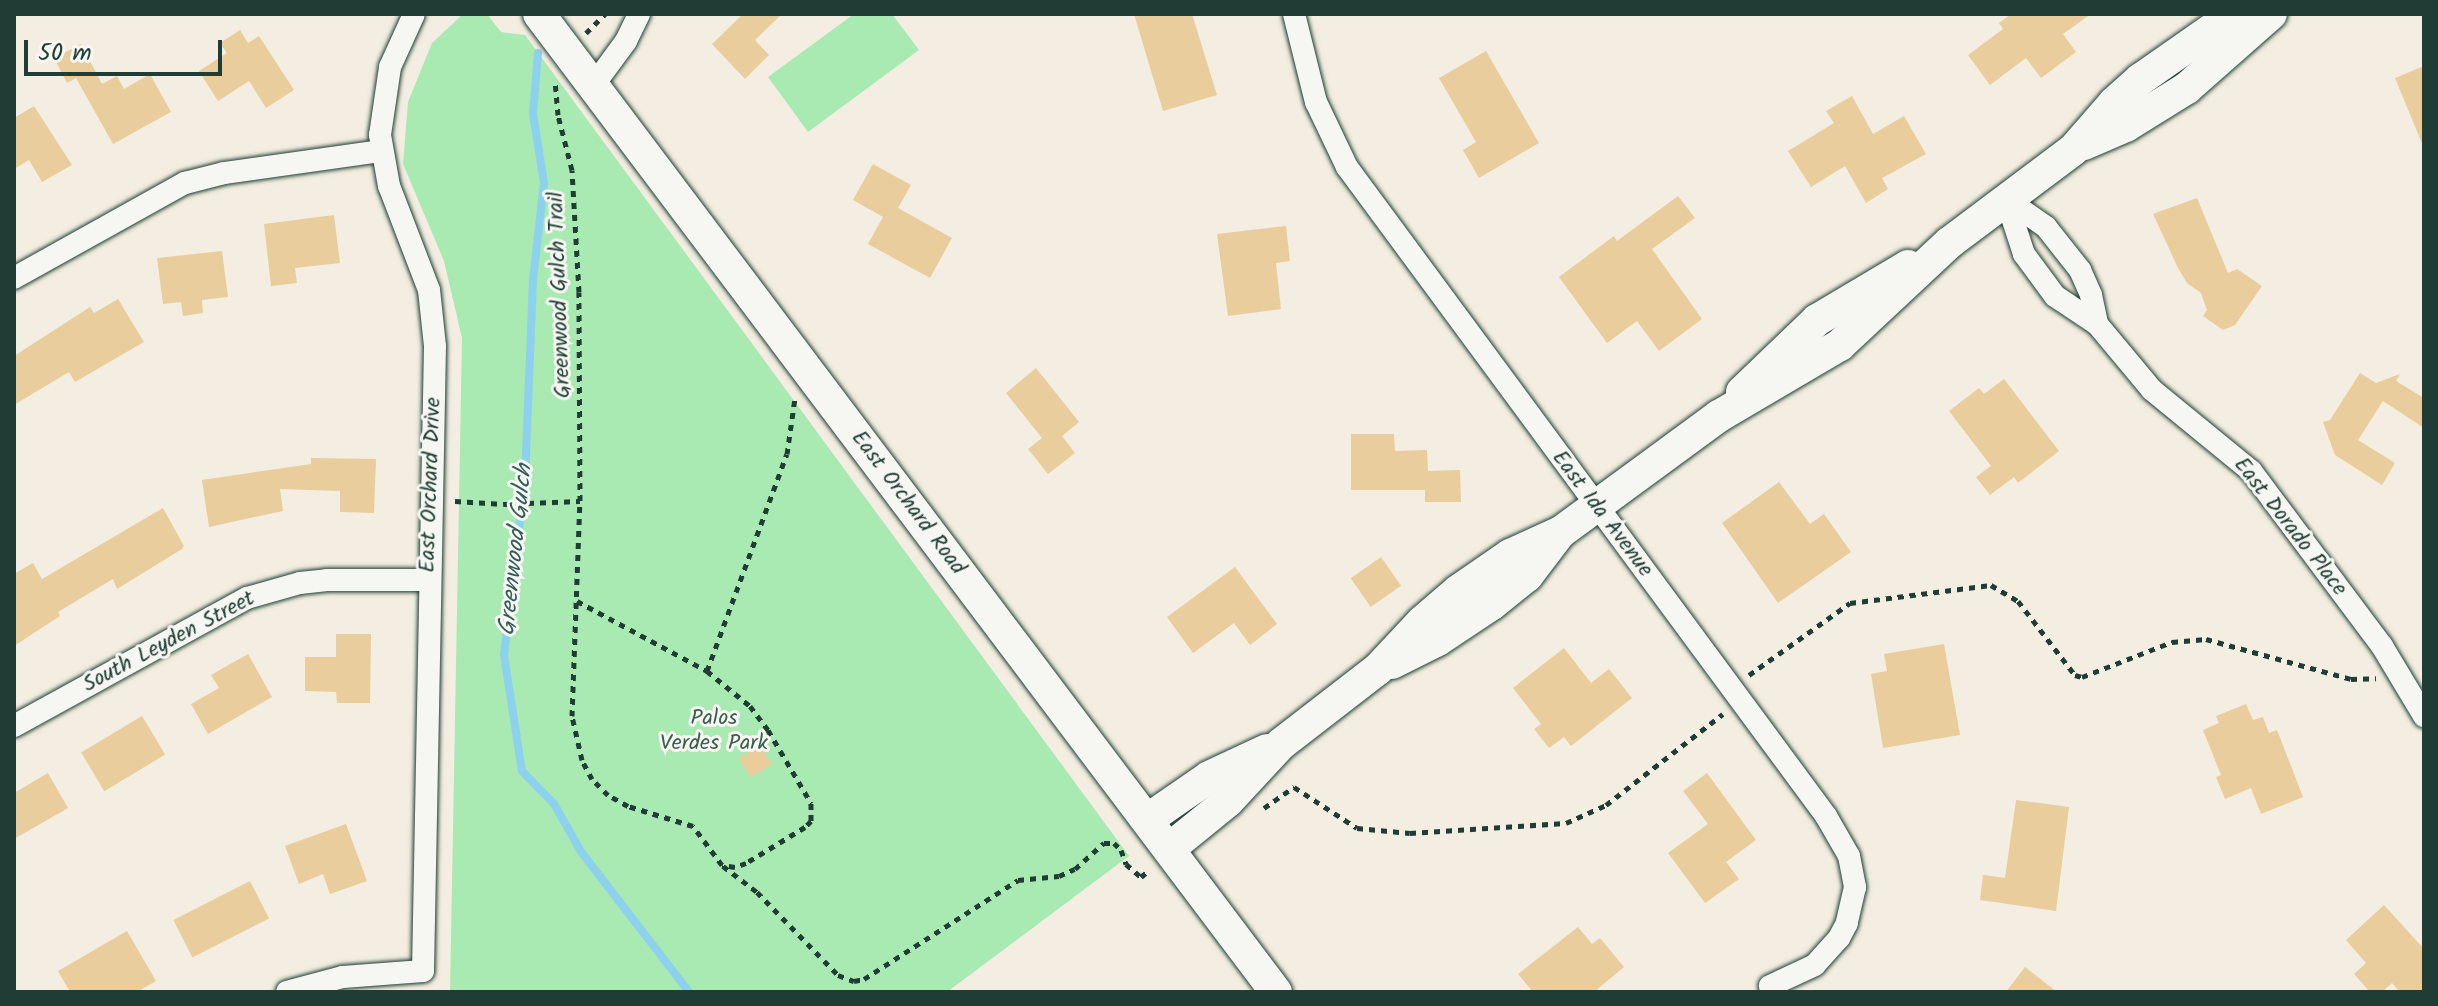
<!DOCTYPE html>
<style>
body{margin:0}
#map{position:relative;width:2438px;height:1006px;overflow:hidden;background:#f3eee1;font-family:Kalam,sans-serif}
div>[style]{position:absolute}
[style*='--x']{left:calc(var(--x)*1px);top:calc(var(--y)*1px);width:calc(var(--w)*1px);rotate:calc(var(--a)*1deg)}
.green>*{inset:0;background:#a9e9b2}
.stream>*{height:8px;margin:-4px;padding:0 4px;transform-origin:4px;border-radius:4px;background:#8dd1ef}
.building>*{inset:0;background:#e9cd9d;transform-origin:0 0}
.path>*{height:5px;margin-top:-2.5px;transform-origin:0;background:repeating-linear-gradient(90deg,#1f3d34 0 6px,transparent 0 12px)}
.roads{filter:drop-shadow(0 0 2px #1f3d34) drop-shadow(0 0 2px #1f3d34)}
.street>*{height:22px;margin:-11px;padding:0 11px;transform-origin:11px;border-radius:11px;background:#f6f6f2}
.secondary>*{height:32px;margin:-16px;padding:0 16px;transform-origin:16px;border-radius:16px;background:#f6f6f2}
span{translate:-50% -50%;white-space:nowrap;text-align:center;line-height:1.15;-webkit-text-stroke:6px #f6f6f2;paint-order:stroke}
.street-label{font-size:22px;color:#1f3d34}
.park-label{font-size:22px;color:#3b5f4d}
.water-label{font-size:24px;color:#355b59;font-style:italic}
.frame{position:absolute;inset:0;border:16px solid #1f3d34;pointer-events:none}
.scale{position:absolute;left:24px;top:40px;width:198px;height:36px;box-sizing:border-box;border:4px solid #1f3d34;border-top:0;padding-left:10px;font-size:24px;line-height:28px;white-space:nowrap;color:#1f3d34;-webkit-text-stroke:6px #f6f6f2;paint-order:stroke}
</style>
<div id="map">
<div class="green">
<div style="clip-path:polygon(463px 14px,487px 14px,501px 32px,525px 35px,1129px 856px,947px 992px,450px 992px,462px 338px,444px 261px,403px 164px,408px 102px,432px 43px)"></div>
<div style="clip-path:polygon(854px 14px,892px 14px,919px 50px,808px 132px,768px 77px)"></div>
</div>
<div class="stream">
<div style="--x:538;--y:53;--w:61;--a:94.7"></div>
<div style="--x:533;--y:114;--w:70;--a:80.9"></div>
<div style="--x:544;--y:183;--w:98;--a:96.5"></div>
<div style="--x:533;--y:280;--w:199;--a:92.3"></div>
<div style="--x:525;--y:479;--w:177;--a:96.8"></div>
<div style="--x:504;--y:655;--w:117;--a:81.2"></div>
<div style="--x:522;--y:771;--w:46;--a:45.9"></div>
<div style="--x:554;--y:804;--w:56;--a:60.3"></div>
<div style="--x:582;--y:853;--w:175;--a:52.4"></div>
</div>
<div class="building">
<div style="clip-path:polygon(743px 14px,782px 14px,755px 40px,769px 55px,745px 79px,712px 44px)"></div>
<div style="clip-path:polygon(1134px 14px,1192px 14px,1217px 95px,1163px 111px)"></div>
<div style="clip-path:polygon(2011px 14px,2091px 14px,2063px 34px,2076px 52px,2041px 78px,2026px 58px,1990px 85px,1968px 55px,2003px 29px,1999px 23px)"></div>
<div style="clip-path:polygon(240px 30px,248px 43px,259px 36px,294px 90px,266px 108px,249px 81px,218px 101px,199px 71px,227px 53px,220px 43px)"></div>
<div style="clip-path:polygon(81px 44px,102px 84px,117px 76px,124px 89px,150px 74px,171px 112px,113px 144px,76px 78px,67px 83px,54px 58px)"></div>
<div style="clip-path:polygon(1486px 51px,1539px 143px,1479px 178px,1463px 150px,1476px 142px,1439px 78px)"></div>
<div style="clip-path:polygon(2424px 66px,2424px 146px,2423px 146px,2395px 78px)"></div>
<div style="clip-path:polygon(1852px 96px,1873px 134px,1904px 116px,1926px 154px,1882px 178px,1888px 189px,1866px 203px,1845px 166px,1811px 187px,1788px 151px,1834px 123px,1826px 111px)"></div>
<div style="clip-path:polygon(34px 106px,72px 165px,42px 182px,29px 160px,14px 169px,14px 118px)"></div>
<div style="clip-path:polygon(873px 164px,911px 185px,898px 208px,952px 238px,930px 278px,868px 244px,883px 217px,853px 200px)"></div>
<div style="clip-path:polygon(1678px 196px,1695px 218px,1652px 249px,1702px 319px,1659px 351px,1637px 321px,1607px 343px,1559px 277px,1614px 236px,1617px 241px)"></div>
<div style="clip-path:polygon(2197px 198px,2228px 273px,2237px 269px,2262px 286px,2235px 325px,2223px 330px,2203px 316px,2207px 310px,2201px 293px,2187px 283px,2178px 268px,2153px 214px)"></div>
<div style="clip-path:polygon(334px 215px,340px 263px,295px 268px,297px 283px,271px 286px,264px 224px)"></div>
<div style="clip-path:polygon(1286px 226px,1290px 261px,1276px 263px,1281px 309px,1228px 316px,1217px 234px)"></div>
<div style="clip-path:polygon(222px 251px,228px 297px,202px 300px,203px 313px,183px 316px,181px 302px,163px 304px,157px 258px)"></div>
<div style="clip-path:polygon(118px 299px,144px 342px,75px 382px,69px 372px,14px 405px,14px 356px,90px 307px,94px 313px)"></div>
<div style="clip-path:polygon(1036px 368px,1079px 422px,1062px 436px,1075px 453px,1048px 474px,1028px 449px,1042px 438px,1006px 393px)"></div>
<div style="clip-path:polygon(2360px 373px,2376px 383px,2400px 374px,2396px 381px,2424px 398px,2424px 428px,2383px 401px,2358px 440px,2395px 463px,2382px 485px,2335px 455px,2323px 422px,2330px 420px)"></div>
<div style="clip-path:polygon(2004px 379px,2059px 451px,2018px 483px,2014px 477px,1990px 495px,1976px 477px,1991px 466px,1949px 411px,1979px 388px,1984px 394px)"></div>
<div style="clip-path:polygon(1351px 434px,1394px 434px,1395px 451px,1427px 450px,1428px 471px,1460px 470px,1461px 502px,1425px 502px,1425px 490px,1351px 490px)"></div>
<div style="clip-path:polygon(311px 458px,376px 459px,374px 513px,340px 512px,340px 491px,280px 489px,283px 511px,209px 527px,202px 480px,311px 464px)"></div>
<div style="clip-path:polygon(1779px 482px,1810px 524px,1824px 514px,1851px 552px,1778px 603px,1722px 523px)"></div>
<div style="clip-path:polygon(163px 508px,184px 546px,182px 549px,117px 589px,113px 579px,58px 612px,60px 616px,14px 646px,14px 574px,33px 563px,42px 579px)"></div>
<div style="left:1381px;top:557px;width:35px;height:37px;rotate:55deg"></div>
<div style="clip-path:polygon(1235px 567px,1277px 624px,1250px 645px,1234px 623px,1193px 653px,1167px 617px)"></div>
<div style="clip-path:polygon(336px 634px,371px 634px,370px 703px,337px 703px,336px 692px,305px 691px,305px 657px,336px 657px)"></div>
<div style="clip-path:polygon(1944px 644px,1960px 735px,1883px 748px,1871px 674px,1887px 671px,1884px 654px)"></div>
<div style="clip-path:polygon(1564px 648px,1591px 683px,1609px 669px,1632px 698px,1571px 746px,1564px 737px,1549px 748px,1534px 729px,1541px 724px,1513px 688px)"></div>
<div style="clip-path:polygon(248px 654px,272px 697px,208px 734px,191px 704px,219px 688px,211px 675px)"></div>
<div style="clip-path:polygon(2246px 704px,2253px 720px,2263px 717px,2269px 733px,2277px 730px,2303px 797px,2261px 814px,2251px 788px,2225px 799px,2216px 777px,2221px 775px,2203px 730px,2219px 723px,2216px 716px)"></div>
<div style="left:142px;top:716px;width:45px;height:71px;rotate:59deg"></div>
<div style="left:760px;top:745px;width:23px;height:25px;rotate:59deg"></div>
<div style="clip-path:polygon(48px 773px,68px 808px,14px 839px,14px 793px)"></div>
<div style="clip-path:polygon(1707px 773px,1756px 840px,1726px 862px,1739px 879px,1705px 903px,1668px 853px,1708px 824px,1683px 791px)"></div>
<div style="clip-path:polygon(2016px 800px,2069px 807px,2056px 911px,1980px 900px,1983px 875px,2005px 878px)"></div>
<div style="clip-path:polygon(346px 824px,367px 881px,330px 894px,323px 874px,299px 884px,285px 846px)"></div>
<div style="left:250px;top:881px;width:42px;height:86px;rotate:63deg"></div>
<div style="clip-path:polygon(2384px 905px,2424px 949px,2424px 992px,2400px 992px,2392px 983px,2382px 992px,2370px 992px,2354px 974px,2366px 963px,2346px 940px)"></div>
<div style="clip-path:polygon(1578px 927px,1592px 944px,1600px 938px,1624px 967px,1594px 992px,1533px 992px,1518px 974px)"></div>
<div style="clip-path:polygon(127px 931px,156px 981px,137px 992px,70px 992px,58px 971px)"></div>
<div style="clip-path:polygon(2025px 967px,2057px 992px,2006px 992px)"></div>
</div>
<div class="path">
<div style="--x:586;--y:33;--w:27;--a:-45"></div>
<div style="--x:455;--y:501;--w:49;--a:3.5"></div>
<div style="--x:504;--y:504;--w:76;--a:-2.3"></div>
<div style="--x:580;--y:501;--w:209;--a:-90.3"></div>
<div style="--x:579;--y:292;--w:122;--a:-93.3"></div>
<div style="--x:572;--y:170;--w:57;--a:-104.3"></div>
<div style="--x:558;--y:115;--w:33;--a:-95"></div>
<div style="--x:577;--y:601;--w:148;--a:28.3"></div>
<div style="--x:707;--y:671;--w:55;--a:39.1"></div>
<div style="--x:750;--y:706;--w:30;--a:53"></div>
<div style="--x:768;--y:730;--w:85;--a:59.5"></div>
<div style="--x:811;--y:803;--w:18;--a:90"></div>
<div style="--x:811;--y:821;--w:8;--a:135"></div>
<div style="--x:805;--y:827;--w:69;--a:148.6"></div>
<div style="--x:746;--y:863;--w:12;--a:160"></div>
<div style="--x:735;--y:867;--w:13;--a:-171"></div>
<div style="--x:722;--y:865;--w:49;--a:-126.6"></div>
<div style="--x:693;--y:826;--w:68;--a:-162.9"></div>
<div style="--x:628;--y:806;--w:23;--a:-151"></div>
<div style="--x:608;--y:795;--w:23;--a:-135"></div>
<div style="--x:592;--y:779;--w:21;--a:-118"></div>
<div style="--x:582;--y:760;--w:45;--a:-102.8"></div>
<div style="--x:572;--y:716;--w:215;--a:-87.9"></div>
<div style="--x:707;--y:671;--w:231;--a:-69.8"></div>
<div style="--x:787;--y:454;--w:57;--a:-81.9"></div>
<div style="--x:1749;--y:675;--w:124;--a:-35.5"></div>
<div style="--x:1850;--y:603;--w:142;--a:-7.3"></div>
<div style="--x:1991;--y:585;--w:31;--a:31"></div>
<div style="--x:2018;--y:601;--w:93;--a:52.4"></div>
<div style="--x:2075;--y:675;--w:7;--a:16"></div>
<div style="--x:2082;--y:677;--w:97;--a:-21.3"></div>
<div style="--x:2172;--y:642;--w:34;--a:-5"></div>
<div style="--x:2206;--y:639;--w:150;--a:15.4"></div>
<div style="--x:2351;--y:679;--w:25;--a:-2"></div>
<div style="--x:1264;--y:808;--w:37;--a:-35"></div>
<div style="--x:1294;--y:787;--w:75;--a:33.1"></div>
<div style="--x:1357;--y:828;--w:53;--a:5.4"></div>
<div style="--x:1410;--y:833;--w:156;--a:-3.7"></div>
<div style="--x:1566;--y:823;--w:44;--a:-24.2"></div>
<div style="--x:1606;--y:805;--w:148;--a:-37.9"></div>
<div style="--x:723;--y:866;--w:43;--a:37.4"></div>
<div style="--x:757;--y:892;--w:116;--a:45.7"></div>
<div style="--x:838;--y:975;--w:17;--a:21"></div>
<div style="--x:854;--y:981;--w:10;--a:-11"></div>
<div style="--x:864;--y:979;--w:183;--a:-32.7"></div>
<div style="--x:1018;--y:880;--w:41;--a:-5.6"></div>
<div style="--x:1059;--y:876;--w:17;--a:-24"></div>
<div style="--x:1075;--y:869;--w:39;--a:-42"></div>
<div style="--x:1104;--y:843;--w:10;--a:0"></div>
<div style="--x:1114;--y:843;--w:10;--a:45"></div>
<div style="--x:1121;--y:850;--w:15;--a:70"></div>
<div style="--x:1126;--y:864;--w:20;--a:41"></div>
<div style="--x:1141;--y:877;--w:11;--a:-41"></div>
</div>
<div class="roads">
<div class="street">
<div style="--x:1294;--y:14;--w:91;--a:76"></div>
<div style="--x:1316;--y:102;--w:72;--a:64.5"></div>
<div style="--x:1347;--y:167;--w:807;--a:53.57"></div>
<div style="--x:1826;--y:816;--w:46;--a:60.1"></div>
<div style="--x:1849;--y:856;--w:32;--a:79"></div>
<div style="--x:1855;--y:887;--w:37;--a:103"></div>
<div style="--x:1847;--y:923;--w:17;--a:118"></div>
<div style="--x:1839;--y:938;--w:36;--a:132"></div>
<div style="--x:1815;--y:965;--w:50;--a:155"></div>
<div style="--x:593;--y:86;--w:56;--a:-53.7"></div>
<div style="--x:626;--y:41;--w:30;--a:-64"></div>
<div style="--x:2006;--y:199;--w:58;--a:71.9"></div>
<div style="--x:2024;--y:254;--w:52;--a:53.6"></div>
<div style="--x:2055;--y:296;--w:50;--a:33.7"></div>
<div style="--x:2097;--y:324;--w:86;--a:50.2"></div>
<div style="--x:2152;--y:390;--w:128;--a:39.3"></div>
<div style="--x:2251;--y:471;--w:219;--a:53.2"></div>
<div style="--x:2382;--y:646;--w:82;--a:59"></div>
<div style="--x:2006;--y:199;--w:49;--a:35"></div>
<div style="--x:2046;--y:227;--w:55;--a:51.7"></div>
<div style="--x:2080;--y:270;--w:27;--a:66"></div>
<div style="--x:2091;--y:295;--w:30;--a:78"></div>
<div style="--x:14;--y:278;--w:196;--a:-29.1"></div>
<div style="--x:185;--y:183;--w:40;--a:-14.4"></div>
<div style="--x:224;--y:173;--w:159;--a:-8"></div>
<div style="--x:14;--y:726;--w:266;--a:-28.8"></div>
<div style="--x:247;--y:598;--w:55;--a:-15.8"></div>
<div style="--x:300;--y:583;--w:27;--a:-6"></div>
<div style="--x:327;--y:580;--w:101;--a:0"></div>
<div style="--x:287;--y:992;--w:58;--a:-15"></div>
<div style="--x:343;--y:977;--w:80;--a:-4.3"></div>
<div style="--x:423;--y:971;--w:625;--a:-88.9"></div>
<div style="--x:435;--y:346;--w:56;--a:-96.1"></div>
<div style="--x:429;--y:290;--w:111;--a:-111"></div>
<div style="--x:389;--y:186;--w:52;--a:-100"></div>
<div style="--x:380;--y:135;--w:69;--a:-81.6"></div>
<div style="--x:390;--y:67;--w:58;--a:-65.6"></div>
</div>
<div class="secondary">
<div style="--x:539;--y:14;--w:1225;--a:53"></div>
<div style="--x:2084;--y:144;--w:46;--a:-23.2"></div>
<div style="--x:2126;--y:126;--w:72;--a:-31.9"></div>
<div style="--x:2187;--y:88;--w:112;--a:-41.4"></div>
<div style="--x:1742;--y:392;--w:104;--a:-43.8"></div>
<div style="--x:1817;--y:320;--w:106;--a:-30.7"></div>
<div style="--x:1392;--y:663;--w:51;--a:-26.6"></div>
<div style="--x:1438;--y:640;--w:65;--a:-33.7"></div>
<div style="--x:1492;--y:604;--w:45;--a:-38.7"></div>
<div style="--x:1527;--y:576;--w:53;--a:-52.7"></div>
<div style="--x:1147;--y:820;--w:75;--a:-34.7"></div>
<div style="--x:1209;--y:777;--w:64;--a:-25"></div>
<div style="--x:1169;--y:849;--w:76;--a:-39.1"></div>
<div style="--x:1228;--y:801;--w:78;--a:-47.1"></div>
<div style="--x:1281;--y:744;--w:123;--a:-37.7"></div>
<div style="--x:1378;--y:669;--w:64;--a:-46.9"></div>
<div style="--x:1422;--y:622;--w:48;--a:-40.7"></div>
<div style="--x:1458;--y:591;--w:63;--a:-34.7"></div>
<div style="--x:1510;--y:555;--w:56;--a:-24.3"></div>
<div style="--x:1561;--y:532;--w:196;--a:-36.3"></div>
<div style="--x:1719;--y:416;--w:140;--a:-30.4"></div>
<div style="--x:1840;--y:345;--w:149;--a:-43.1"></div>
<div style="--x:1949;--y:243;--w:156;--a:-36.9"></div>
<div style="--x:2074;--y:149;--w:61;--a:-49"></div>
<div style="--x:2114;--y:103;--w:36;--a:-42"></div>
<div style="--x:2141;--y:79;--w:113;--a:-35"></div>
</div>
</div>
<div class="street-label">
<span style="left:560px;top:295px;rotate:-92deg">Greenwood Gulch Trail</span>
<span style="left:431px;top:485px;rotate:-88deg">East Orchard Drive</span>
<span style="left:908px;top:503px;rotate:53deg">East Orchard Road</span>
<span style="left:1602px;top:514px;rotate:53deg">East Ida Avenue</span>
<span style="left:2290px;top:527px;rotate:52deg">East Dorado Place</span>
<span style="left:169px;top:642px;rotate:-28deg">South Leyden Street</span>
</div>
<div class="park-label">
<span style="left:714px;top:731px">Palos<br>Verdes Park</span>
</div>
<div class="water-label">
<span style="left:516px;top:550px;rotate:-84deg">Greenwood Gulch</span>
</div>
<div class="frame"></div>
<div class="scale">50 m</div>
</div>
